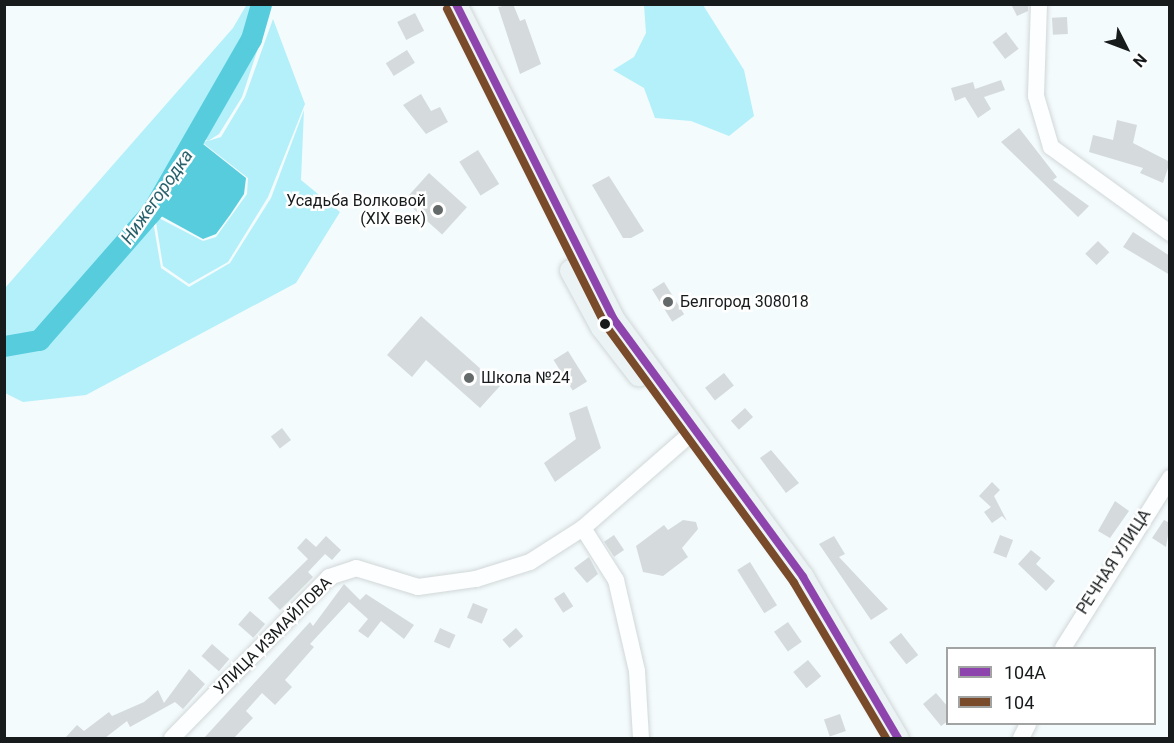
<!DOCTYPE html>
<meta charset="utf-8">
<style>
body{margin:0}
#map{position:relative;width:1174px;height:743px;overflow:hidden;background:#f4fbfc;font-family:Roboto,sans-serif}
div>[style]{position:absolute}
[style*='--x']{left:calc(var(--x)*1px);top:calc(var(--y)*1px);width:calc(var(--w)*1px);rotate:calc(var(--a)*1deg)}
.green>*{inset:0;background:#b3f0fa}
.water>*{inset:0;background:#56ccdc}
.river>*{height:21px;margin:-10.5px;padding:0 10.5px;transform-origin:10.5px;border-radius:10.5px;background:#56ccdc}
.building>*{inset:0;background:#d5dbdc;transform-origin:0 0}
.roads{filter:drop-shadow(0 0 2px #d1d7d8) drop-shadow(0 0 2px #d1d7d8)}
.minor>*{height:16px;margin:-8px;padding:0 8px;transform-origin:8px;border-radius:8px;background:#fdfeff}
.major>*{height:21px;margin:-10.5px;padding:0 10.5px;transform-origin:10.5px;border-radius:10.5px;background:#ebf3f4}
.bus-1>*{height:8px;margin:-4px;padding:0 4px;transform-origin:4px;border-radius:4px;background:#8e44ad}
.bus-2>*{height:8px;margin:-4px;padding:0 4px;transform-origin:4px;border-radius:4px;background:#7a4b2a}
.dots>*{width:16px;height:16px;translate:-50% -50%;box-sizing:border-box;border:3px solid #fff;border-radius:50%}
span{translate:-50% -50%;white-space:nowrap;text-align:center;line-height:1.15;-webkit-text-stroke:5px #fff;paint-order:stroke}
.poi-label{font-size:16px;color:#171b1c}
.right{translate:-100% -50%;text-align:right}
.left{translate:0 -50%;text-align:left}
.street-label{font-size:16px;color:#171b1c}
.water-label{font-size:18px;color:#28616b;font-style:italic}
.frame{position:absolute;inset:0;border:6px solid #171b1c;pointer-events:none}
.legend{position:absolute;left:946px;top:647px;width:210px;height:78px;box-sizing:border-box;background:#fff;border:2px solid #a2a4a4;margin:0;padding:8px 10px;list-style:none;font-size:18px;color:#171b1c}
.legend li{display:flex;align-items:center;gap:12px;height:30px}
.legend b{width:30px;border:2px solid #a2a4a4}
.north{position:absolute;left:1096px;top:18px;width:60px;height:60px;-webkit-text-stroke:4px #fff;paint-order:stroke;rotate:132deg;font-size:16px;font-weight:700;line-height:24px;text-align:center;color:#171b1c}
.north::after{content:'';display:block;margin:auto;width:21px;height:27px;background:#171b1c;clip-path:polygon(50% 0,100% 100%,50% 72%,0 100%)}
</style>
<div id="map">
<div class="green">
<div style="clip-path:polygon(247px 4px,269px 5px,269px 15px,242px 97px,219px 134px,208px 141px,221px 137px,245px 97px,273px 19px,305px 104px,268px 197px,228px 262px,189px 284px,163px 266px,155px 216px,203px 241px,216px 237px,247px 194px,248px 178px,203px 143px,208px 140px,195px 138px,150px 208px,68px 307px,37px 338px,5px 343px,5px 288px,233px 28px)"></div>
<div style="clip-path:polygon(644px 5px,703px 5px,744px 70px,754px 116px,729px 136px,691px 121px,655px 118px,644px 88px,613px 70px,634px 57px,646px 33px)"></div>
<div style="clip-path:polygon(304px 110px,301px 180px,340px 212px,296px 283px,86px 395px,23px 402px,5px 393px,5px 348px,40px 342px,76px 308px,152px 215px,161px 268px,189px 287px,230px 263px,271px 198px)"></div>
</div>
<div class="water">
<div style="clip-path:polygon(198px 140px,246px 178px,244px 194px,230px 215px,216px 234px,203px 239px,152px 211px)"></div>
</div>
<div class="river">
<div style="--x:4;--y:346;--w:36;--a:-10"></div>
<div style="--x:39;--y:340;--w:171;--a:-48.8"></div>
<div style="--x:152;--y:211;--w:198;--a:-60.1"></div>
<div style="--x:251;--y:39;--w:36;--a:-74"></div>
</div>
<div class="building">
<div style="clip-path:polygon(513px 4px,520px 21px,525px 19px,541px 64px,520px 74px,498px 7px)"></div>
<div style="clip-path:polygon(1011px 4px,1028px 4px,1028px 11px,1017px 16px)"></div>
<div style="left:415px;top:13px;width:20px;height:20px;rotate:63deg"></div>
<div style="left:1067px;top:17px;width:17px;height:15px;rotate:87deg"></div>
<div style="left:1006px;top:32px;width:21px;height:17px;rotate:53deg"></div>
<div style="left:407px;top:50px;width:15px;height:25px;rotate:58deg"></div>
<div style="clip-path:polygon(1001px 80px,1005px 90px,984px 97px,991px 109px,978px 118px,965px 97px,955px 101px,951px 88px,973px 82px,975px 89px)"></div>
<div style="clip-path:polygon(421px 94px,431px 111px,440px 107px,448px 122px,426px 134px,403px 105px)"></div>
<div style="clip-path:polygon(1117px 120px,1137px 125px,1133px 143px,1170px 162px,1163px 183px,1140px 173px,1143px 168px,1089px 152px,1093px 135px,1113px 140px)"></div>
<div style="clip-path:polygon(1019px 128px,1057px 177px,1053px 180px,1089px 206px,1078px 217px,1001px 142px)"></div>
<div style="left:478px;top:150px;width:40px;height:22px;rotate:58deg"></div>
<div style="left:429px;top:173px;width:51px;height:37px;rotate:42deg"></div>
<div style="clip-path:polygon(609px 176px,644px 231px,631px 238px,623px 238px,592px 185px)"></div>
<div style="clip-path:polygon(1133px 232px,1170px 256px,1170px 275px,1123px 247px)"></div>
<div style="left:1098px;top:241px;width:16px;height:18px;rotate:45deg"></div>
<div style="left:664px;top:282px;width:38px;height:14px;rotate:58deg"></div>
<div style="clip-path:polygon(421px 316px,500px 386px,480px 408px,426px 360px,412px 377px,387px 355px)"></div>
<div style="left:568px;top:351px;width:36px;height:17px;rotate:58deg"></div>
<div style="left:724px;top:373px;width:16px;height:24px;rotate:52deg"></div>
<div style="clip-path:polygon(587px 406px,601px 448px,555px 482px,544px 463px,576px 439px,569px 413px)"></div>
<div style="left:745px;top:408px;width:12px;height:19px;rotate:48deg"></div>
<div style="left:282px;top:428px;width:15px;height:14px;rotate:53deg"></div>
<div style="clip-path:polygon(771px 450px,799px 483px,786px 493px,760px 458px)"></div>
<div style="clip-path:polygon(992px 482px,1000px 490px,994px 496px,1007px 521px,1002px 516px,992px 523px,984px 512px,991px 507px,979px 496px)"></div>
<div style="clip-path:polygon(1115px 501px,1129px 511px,1110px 538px,1098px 531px)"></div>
<div style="clip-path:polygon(683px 520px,696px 522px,698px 529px,682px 548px,688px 557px,663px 576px,643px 572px,636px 546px,664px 525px,668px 530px)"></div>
<div style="clip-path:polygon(1164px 520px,1170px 523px,1166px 547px,1152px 538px)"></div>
<div style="left:614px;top:535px;width:18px;height:12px;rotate:56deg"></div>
<div style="left:1000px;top:535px;width:14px;height:19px;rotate:21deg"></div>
<div style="clip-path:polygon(326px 536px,341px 550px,332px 560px,325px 554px,308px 572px,313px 577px,280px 610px,268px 598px,308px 559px,297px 548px,306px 538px,316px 547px)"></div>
<div style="clip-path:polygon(834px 536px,845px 554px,839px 557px,888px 609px,871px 620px,819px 544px)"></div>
<div style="clip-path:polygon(1031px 550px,1041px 558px,1036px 564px,1055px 581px,1046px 591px,1018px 564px)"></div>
<div style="clip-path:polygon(589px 557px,598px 574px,587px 583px,574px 568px)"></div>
<div style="left:750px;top:562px;width:51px;height:15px;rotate:58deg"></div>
<div style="clip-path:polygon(344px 584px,360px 600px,366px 594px,414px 625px,404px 639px,381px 621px,368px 638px,358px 631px,368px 619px,349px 602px,310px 644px,314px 647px,285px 680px,292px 687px,275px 705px,262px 693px,246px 711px,253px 718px,234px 738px,204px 738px,310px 622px,313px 626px)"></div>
<div style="left:564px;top:592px;width:17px;height:12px;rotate:57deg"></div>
<div style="left:473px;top:603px;width:16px;height:16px;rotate:22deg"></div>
<div style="left:250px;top:611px;width:20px;height:18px;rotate:41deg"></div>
<div style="left:788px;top:622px;width:24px;height:17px;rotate:55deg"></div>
<div style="left:440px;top:628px;width:17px;height:15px;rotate:24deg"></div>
<div style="left:516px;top:628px;width:11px;height:18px;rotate:49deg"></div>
<div style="left:901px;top:633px;width:28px;height:15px;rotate:52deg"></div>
<div style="left:212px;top:644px;width:23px;height:16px;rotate:41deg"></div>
<div style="left:808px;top:660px;width:21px;height:19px;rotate:51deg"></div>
<div style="clip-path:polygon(189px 669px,205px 684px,183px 709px,175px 702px,130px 727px,127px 721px,105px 738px,65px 738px,77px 725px,84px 731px,109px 712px,112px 716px,144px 702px,158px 690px,164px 703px)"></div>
<div style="clip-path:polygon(936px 693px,948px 707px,948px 721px,941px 726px,923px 704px)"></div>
<div style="left:840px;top:714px;width:18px;height:17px;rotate:71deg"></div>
</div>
<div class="roads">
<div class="minor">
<div style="--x:1039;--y:4;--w:92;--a:91.9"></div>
<div style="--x:1036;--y:96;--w:53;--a:73.6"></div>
<div style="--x:1051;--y:147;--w:147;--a:35.9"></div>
<div style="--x:583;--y:528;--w:62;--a:57.6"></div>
<div style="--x:616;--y:580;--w:93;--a:77"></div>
<div style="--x:637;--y:671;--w:67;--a:86.6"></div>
<div style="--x:1063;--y:648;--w:201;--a:-57.8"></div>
<div style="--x:172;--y:738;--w:225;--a:-45.7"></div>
<div style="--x:329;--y:577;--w:28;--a:-18"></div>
<div style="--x:356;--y:568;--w:65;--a:17"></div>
<div style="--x:418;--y:587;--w:59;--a:-7.9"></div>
<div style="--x:476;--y:579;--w:57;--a:-17.5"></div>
<div style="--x:530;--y:562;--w:63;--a:-32.7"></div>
<div style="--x:583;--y:528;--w:150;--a:-41.2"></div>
<div style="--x:1021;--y:738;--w:16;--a:-63"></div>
</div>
<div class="major">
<div style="--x:456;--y:4;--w:351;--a:63.4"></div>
<div style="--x:613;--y:318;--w:321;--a:53.7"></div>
<div style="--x:803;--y:577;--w:187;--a:59.5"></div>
<div style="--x:570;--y:270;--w:65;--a:61.5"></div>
<div style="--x:601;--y:327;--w:61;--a:52.4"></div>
</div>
</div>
<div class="bus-1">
<div style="--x:456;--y:4;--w:351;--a:63.4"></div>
<div style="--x:613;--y:318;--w:321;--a:53.7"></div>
<div style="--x:803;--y:577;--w:187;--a:59.5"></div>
</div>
<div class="bus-2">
<div style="--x:447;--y:9;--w:351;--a:63.4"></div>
<div style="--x:604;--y:323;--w:322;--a:53.8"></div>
<div style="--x:794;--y:583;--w:180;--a:59.3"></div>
</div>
<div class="dots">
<div style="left:438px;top:210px;background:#64696a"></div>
<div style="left:668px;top:302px;background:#64696a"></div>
<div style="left:605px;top:324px;background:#171b1c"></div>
<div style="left:469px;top:378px;background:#64696a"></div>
</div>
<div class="poi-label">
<span class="right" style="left:426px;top:210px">Усадьба Волковой<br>(XIX век)</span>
<span class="left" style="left:680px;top:302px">Белгород 308018</span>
<span class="left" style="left:481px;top:378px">Школа №24</span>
</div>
<div class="street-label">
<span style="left:1114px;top:562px;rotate:-57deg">РЕЧНАЯ УЛИЦА</span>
<span style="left:273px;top:636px;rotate:-45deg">УЛИЦА ИЗМАЙЛОВА</span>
</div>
<div class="water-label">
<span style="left:157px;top:197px;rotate:-55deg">Нижегородка</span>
</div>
<div class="frame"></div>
<ul class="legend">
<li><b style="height:8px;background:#8e44ad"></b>104А</li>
<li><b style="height:8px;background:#7a4b2a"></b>104</li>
</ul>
<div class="north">N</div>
</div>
